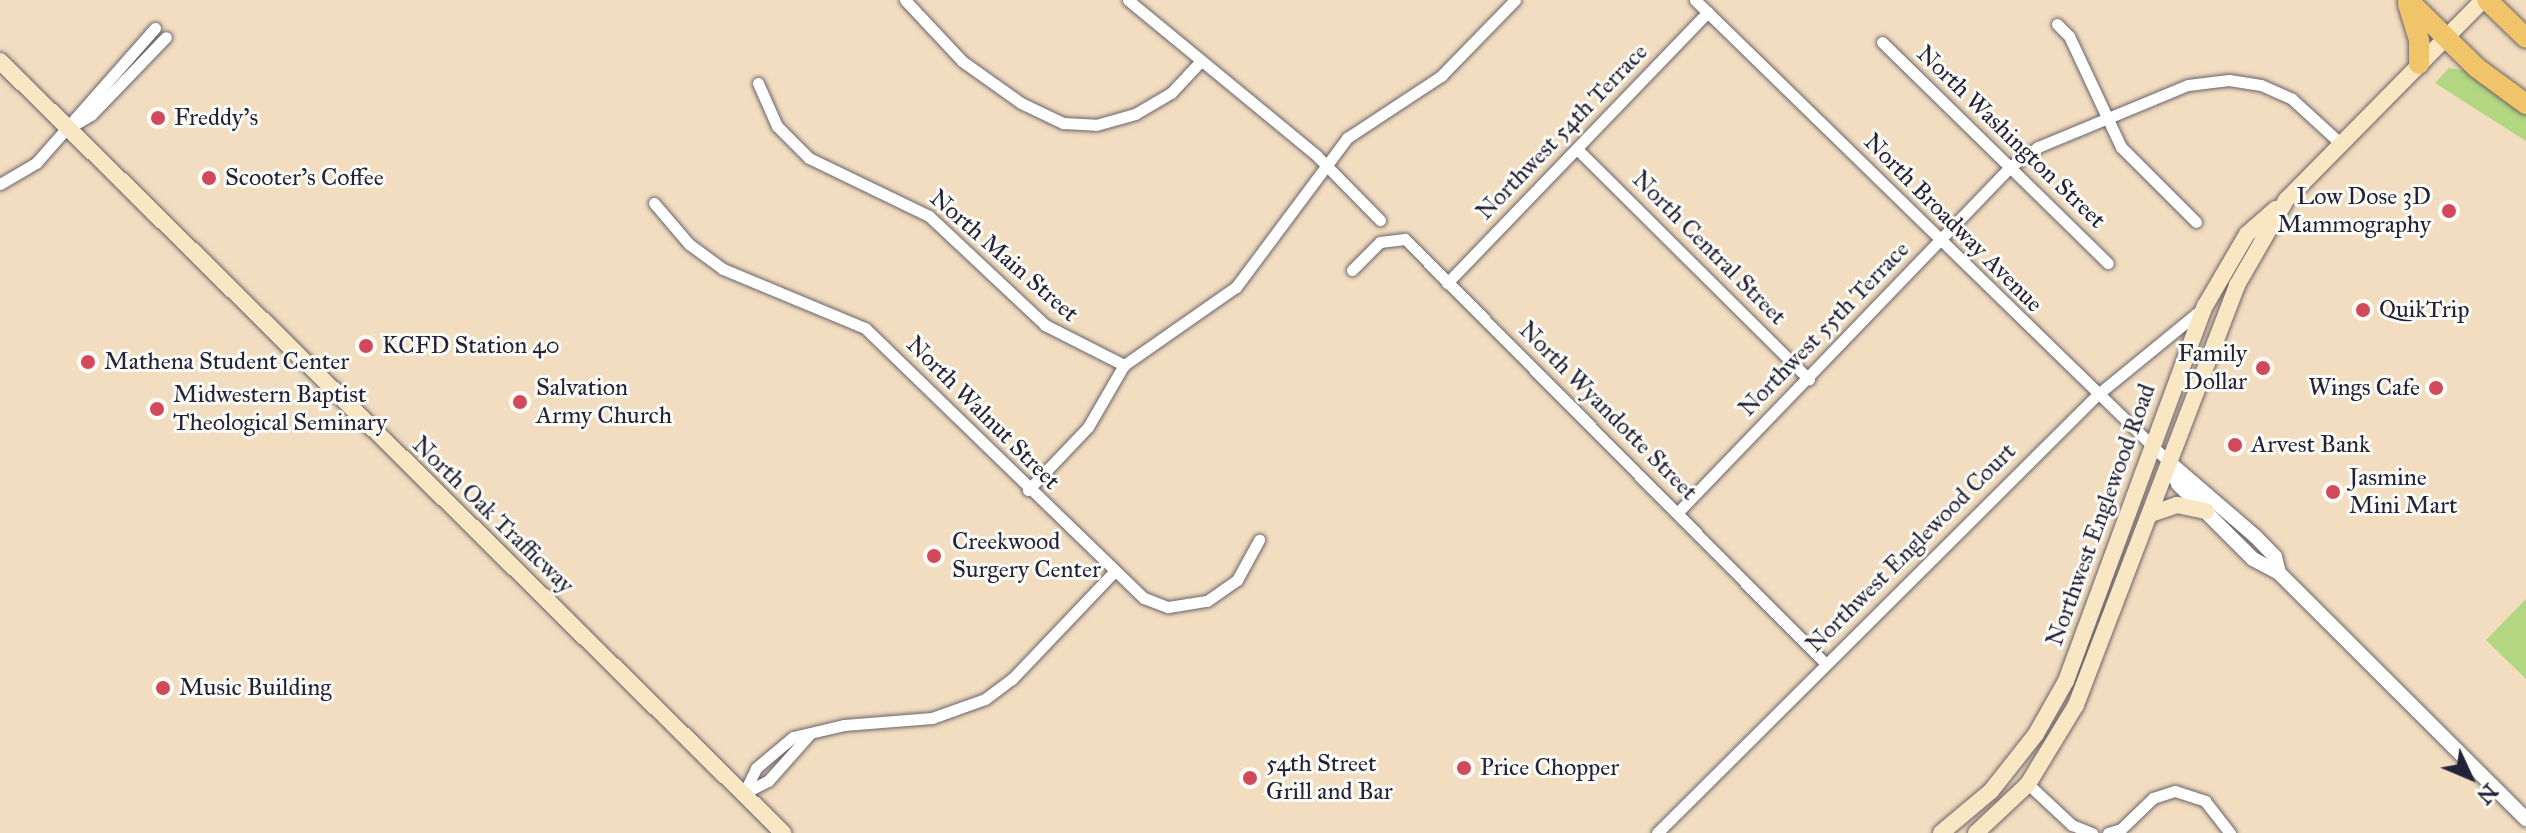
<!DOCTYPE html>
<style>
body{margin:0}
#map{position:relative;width:2526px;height:833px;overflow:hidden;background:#f2ddc0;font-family:"IM FELL Great Primer",serif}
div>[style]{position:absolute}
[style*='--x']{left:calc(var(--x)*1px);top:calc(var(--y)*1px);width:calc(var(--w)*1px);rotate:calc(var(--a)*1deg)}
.green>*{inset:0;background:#b2d780}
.roads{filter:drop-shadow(0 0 2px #6b636a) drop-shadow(0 0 2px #6b636a)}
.minor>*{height:11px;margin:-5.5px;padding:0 5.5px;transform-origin:5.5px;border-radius:5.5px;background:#fff}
.tertiary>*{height:14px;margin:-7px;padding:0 7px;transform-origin:7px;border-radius:7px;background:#fff}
.secondary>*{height:16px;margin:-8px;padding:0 8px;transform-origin:8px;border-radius:8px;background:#f9e7c3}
.motorway>*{height:20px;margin:-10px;padding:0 10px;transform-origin:10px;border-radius:10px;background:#f0c469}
.dots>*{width:22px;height:22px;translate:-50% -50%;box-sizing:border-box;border:4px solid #fdfcf7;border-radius:50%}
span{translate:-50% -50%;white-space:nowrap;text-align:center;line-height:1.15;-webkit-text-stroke:6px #fdfcf7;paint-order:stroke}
.poi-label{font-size:24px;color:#22223b}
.left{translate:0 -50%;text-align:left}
.right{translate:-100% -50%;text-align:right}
.street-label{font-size:24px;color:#22223b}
.north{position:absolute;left:2430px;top:737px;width:80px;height:80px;-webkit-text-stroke:6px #fdfcf7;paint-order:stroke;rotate:134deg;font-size:22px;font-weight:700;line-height:32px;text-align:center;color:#22223b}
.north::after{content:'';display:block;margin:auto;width:28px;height:36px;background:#22223b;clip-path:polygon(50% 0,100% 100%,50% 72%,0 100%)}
</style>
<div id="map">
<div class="green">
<div style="clip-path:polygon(2449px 68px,2468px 71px,2526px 114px,2526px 141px,2435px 83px)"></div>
<div style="clip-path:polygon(2526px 599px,2526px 679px,2486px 640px)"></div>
</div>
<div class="roads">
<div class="minor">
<div style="--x:905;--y:0;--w:83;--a:46.9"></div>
<div style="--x:962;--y:61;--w:72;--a:35.4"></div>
<div style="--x:1021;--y:103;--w:47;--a:25.5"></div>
<div style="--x:1063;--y:123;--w:33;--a:3"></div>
<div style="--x:1096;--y:125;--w:41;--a:-15.8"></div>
<div style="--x:1135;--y:114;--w:42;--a:-30.3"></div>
<div style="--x:1171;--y:93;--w:41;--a:-47"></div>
<div style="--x:1128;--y:0;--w:245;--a:39.5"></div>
<div style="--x:1317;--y:156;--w:90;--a:45.5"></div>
<div style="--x:1695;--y:0;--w:663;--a:44.27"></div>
<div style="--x:2057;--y:24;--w:17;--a:45"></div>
<div style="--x:2069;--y:36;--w:123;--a:64.9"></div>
<div style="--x:2121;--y:147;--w:106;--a:45"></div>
<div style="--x:1882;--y:42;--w:316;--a:44.4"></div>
<div style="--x:758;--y:83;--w:47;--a:66.2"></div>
<div style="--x:777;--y:126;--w:45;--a:45"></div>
<div style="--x:809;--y:158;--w:133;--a:25.8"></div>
<div style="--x:929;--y:216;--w:159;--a:43.2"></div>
<div style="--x:1045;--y:325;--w:89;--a:26.9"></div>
<div style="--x:69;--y:128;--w:26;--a:-31"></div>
<div style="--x:91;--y:115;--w:108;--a:-46.1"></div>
<div style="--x:1577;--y:149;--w:327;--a:44.8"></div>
<div style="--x:0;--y:184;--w:42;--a:-30.3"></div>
<div style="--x:36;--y:163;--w:180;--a:-48.6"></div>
<div style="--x:654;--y:203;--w:54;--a:49.5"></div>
<div style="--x:689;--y:244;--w:42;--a:36.3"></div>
<div style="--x:723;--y:269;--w:154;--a:22.6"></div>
<div style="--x:865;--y:328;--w:388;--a:44.1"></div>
<div style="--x:1144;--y:598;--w:26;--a:21"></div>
<div style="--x:1168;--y:607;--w:39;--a:-9"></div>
<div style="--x:1207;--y:601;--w:37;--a:-35"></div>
<div style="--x:1237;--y:580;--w:46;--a:-61.2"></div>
<div style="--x:1352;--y:270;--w:40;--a:-45"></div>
<div style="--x:1380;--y:242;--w:25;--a:-7"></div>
<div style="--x:1405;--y:239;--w:597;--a:45.27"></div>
<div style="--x:1447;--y:283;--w:376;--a:-46.1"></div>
<div style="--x:1028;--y:490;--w:87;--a:-46.4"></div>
<div style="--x:1088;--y:427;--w:72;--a:-59.9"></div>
<div style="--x:1124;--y:365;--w:136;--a:-34.9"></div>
<div style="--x:1236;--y:287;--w:186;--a:-53.3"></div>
<div style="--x:1347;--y:138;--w:113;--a:-33.4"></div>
<div style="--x:1441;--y:76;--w:106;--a:-45.8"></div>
<div style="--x:1679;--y:511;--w:479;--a:-46.1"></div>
<div style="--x:2011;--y:166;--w:33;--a:-35"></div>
<div style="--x:2038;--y:147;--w:162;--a:-22.5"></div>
<div style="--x:2188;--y:85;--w:41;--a:-7"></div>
<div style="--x:2229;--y:80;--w:32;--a:9"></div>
<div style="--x:2261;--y:85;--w:34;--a:24"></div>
<div style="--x:2292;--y:99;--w:65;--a:42.5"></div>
<div style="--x:2028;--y:784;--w:60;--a:43"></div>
<div style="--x:2072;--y:825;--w:22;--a:22"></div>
<div style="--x:744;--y:793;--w:28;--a:-64"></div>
<div style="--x:756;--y:768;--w:48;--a:-40"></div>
<div style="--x:793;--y:737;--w:52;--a:-13.2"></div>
<div style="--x:844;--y:725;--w:88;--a:-4.5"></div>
<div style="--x:932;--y:718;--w:56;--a:-19.7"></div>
<div style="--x:985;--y:699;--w:34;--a:-37"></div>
<div style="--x:1012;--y:679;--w:146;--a:-46.4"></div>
<div style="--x:744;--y:793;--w:27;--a:-27"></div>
<div style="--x:768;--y:781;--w:62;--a:-48.3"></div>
<div style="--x:1657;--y:833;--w:621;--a:-44.87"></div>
<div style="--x:2097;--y:395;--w:134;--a:-39.3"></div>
<div style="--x:2108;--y:833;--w:14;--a:-17"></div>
<div style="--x:2121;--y:829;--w:45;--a:-44.1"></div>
<div style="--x:2153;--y:798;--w:23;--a:-18"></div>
<div style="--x:2175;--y:791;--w:32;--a:18"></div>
<div style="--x:2205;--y:801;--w:41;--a:52"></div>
</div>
<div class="tertiary">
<div style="--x:2170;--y:463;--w:22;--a:69"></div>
<div style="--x:2178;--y:484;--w:106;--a:45"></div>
<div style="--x:2253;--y:559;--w:30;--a:28"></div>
<div style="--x:2279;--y:573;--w:349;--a:44.9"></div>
<div style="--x:2170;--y:463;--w:112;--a:40.7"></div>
<div style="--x:2255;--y:536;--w:29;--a:46"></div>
<div style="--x:2275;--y:557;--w:16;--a:76"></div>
</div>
<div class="secondary">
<div style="--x:0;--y:61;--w:1100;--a:44.59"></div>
<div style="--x:2151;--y:514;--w:28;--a:-19"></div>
<div style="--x:2177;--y:505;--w:30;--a:12"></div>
<div style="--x:1941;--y:833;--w:65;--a:-40"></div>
<div style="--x:1991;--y:791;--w:73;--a:-51.7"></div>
<div style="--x:2036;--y:734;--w:61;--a:-60.5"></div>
<div style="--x:2066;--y:681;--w:400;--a:-69.7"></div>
<div style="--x:2205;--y:306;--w:83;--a:-59.7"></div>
<div style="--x:2247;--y:234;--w:38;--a:-41"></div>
<div style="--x:1976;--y:833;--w:71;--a:-43.3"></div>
<div style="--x:2028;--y:784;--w:92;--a:-58.7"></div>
<div style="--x:2076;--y:705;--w:450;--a:-69"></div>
<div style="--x:2237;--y:285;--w:98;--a:-60"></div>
<div style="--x:2286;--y:200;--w:281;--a:-45.4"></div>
</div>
<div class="motorway">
<div style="--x:2408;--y:0;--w:97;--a:44.6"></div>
<div style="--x:2477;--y:68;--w:61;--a:36.3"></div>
<div style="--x:2487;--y:0;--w:54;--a:44.3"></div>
<div style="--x:2408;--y:4;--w:39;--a:73"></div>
<div style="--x:2419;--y:41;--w:23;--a:90"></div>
</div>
</div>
<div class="dots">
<div style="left:158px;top:118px;background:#d1495b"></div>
<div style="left:209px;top:178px;background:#d1495b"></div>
<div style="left:2449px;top:211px;background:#d1495b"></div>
<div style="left:2363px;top:310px;background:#d1495b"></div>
<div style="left:366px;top:346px;background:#d1495b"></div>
<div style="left:88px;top:362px;background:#d1495b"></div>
<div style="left:2263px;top:368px;background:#d1495b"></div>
<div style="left:2436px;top:388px;background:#d1495b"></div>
<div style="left:520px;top:402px;background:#d1495b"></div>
<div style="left:157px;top:409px;background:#d1495b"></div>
<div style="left:2235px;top:445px;background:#d1495b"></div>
<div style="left:2333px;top:492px;background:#d1495b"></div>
<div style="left:934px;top:556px;background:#d1495b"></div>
<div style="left:163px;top:688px;background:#d1495b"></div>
<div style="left:1464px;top:768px;background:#d1495b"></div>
<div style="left:1250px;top:778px;background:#d1495b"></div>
</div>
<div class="poi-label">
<span class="left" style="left:174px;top:118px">Freddy's</span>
<span class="left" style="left:225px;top:178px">Scooter's Coffee</span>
<span class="right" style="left:2431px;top:211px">Low Dose 3D<br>Mammography</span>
<span class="left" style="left:2379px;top:310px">QuikTrip</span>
<span class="left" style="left:382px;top:346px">KCFD Station 40</span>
<span class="right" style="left:2247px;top:368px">Family<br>Dollar</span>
<span class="left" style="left:104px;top:362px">Mathena Student Center</span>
<span class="left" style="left:536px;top:402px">Salvation<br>Army Church</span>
<span class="right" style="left:2420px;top:388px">Wings Cafe</span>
<span class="left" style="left:173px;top:409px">Midwestern Baptist<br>Theological Seminary</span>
<span class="left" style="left:2251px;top:445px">Arvest Bank</span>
<span class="left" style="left:2349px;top:492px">Jasmine<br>Mini Mart</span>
<span class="left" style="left:952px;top:556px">Creekwood<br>Surgery Center</span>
<span class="left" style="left:179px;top:688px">Music Building</span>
<span class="left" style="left:1266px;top:778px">54th Street<br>Grill and Bar</span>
<span class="left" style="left:1480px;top:768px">Price Chopper</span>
</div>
<div class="street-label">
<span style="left:1562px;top:132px;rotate:-46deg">Northwest 54th Terrace</span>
<span style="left:2011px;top:137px;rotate:44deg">North Washington Street</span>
<span style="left:1953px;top:223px;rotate:45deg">North Broadway Avenue</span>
<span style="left:1709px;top:248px;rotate:45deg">North Central Street</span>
<span style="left:1004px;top:256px;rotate:41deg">North Main Street</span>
<span style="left:1824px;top:329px;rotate:-46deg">Northwest 55th Terrace</span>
<span style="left:1608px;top:411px;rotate:45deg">North Wyandotte Street</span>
<span style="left:983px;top:413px;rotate:45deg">North Walnut Street</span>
<span style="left:493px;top:515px;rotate:44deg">North Oak Trafficway</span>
<span style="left:2101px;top:515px;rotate:-70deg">Northwest Englewood Road</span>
<span style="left:1911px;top:548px;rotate:-45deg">Northwest Englewood Court</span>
</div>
<div class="north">N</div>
</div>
